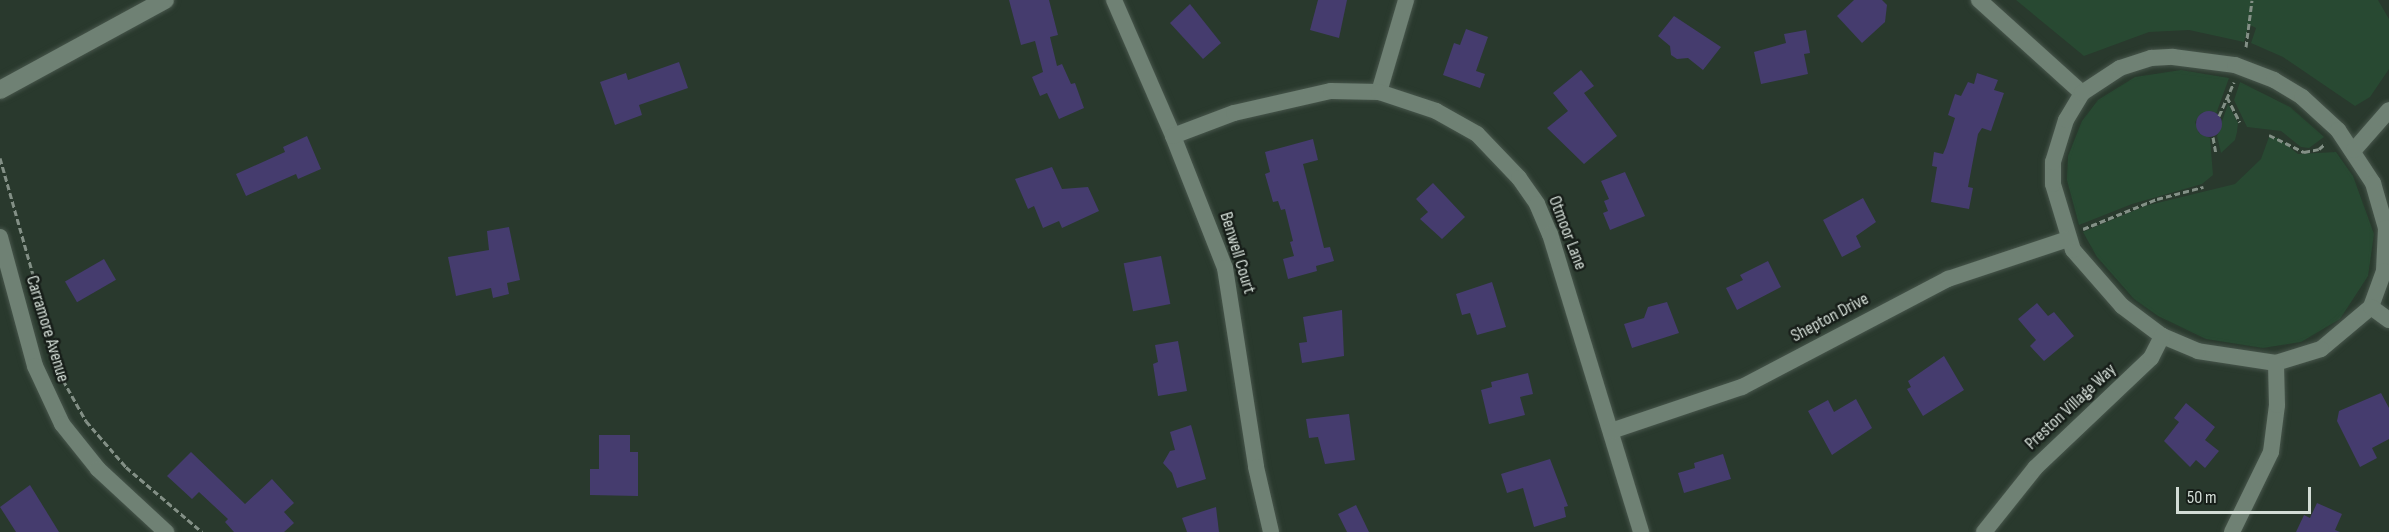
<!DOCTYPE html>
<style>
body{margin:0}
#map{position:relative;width:2389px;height:532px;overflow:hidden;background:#29392d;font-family:"Sofia Sans Condensed",sans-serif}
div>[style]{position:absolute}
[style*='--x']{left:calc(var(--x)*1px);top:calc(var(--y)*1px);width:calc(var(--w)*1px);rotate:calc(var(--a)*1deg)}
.green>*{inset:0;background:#284932}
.building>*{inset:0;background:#453c6e;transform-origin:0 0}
.round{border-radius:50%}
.path>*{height:3px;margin-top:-1.5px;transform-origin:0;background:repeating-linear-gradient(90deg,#839086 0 6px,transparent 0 9px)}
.roads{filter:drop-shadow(0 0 2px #47554b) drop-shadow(0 0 2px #47554b)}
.street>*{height:16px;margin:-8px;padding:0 8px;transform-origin:8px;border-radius:8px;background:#6f8174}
.secondary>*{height:18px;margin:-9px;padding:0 9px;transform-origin:9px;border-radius:9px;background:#6f8174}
span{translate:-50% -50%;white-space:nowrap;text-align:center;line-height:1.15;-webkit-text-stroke:5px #171e19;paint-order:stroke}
.street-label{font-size:18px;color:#d3ddd6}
.scale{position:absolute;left:2176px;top:487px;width:135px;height:27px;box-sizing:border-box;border:3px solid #d3ddd6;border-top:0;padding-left:8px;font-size:18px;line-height:21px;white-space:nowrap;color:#d3ddd6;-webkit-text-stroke:4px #171e19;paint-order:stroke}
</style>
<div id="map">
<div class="green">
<div style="clip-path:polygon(2016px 0,2378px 0,2389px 19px,2389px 69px,2370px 97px,2355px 106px,2283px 57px,2251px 43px,2256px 28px,2252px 26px,2249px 25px,2244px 42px,2189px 30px,2149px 32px,2084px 56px)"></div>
<div style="clip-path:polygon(2181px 70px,2229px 78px,2216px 114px,2212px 111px,2201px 113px,2195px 122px,2199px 133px,2210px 138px,2213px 175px,2202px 184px,2132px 204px,2079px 225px,2067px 180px,2068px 156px,2082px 121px,2098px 100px,2135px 77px)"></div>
<div style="clip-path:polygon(2240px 82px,2290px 107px,2324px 137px,2309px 148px,2301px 147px,2281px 131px,2247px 127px,2234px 100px)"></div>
<div style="clip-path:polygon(2228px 104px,2238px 123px,2237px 132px,2235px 140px,2221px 153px,2217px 136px)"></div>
<div style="clip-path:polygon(2269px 137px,2278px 138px,2298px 154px,2336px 152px,2353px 176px,2374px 234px,2368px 276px,2340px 319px,2301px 342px,2263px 348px,2206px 339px,2158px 316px,2134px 299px,2097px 257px,2083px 232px,2145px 206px,2235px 184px,2261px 159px)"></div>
</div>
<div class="building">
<div style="clip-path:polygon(1009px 0,1049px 0,1058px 35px,1050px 37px,1057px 66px,1062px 64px,1071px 84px,1075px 83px,1084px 108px,1059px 119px,1047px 93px,1040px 96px,1032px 77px,1043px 72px,1035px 41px,1021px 45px)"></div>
<div style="clip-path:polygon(1318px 0,1347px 0,1339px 38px,1310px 30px)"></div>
<div style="clip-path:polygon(1854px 0,1882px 0,1887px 5px,1885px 22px,1862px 43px,1837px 16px)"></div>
<div style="clip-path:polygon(1190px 4px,1221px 43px,1203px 59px,1170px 23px)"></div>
<div style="clip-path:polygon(1674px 16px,1721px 47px,1703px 70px,1688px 58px,1677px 59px,1671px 55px,1670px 46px,1658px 36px)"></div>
<div style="clip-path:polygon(1466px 29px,1488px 37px,1476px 71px,1485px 74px,1480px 88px,1443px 75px,1454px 43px,1460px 45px)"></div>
<div style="clip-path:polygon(1806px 30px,1810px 53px,1804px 54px,1808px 74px,1761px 84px,1754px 52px,1786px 43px,1784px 34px)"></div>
<div style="clip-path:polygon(679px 62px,688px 88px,639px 105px,642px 115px,615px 125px,600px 82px,626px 73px,628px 80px)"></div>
<div style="clip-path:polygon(1581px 70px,1594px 86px,1584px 93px,1617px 136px,1584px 164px,1547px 128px,1568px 111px,1553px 93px)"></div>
<div style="clip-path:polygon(1977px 73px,1998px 80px,1994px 90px,2004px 93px,1991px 131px,1982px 128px,1978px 134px,1968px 187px,1973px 188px,1969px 209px,1931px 202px,1937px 167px,1932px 166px,1934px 152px,1943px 154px,1946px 147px,1955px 118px,1948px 115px,1955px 94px,1961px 96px,1968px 82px,1974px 84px)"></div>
<div class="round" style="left:2196px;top:111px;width:26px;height:26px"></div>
<div style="clip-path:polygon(307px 136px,321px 169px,298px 179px,296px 174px,246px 196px,236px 174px,285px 152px,283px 147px)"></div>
<div style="clip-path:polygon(1313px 139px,1318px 160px,1303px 164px,1324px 248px,1330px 247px,1334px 261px,1316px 266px,1317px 271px,1288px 279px,1283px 259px,1294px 256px,1290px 242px,1293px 241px,1285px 209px,1281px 210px,1278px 201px,1273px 202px,1265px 174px,1270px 172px,1265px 152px)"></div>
<div style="clip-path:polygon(1052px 167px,1062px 189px,1088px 187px,1099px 211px,1062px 228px,1059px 221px,1043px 228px,1034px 206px,1028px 209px,1015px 179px)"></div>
<div style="clip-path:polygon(1625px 172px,1645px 216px,1610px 230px,1603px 213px,1608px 211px,1604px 201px,1609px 199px,1601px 181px)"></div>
<div style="clip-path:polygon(1433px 183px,1465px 217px,1442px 239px,1420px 219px,1428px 212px,1416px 199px)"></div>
<div style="clip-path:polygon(1863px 198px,1876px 222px,1856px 236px,1861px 247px,1842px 257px,1823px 220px)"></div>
<div style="clip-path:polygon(509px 227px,520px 280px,507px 283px,509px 294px,493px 298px,491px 288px,456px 296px,448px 257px,489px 250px,487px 231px)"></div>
<div style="left:1161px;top:256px;width:49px;height:38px;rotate:79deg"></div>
<div style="left:104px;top:259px;width:24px;height:45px;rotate:60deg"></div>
<div style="clip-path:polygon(1768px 261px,1781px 287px,1737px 310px,1726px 288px,1743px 280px,1740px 275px)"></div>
<div style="clip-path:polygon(1492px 282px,1506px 327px,1477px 335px,1470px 313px,1462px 315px,1456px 294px)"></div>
<div style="clip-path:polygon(1667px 302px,1679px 333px,1632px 348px,1624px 324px,1644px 318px,1648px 307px)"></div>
<div style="clip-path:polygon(2037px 303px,2048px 316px,2054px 312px,2074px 336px,2044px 361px,2030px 346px,2036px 340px,2018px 319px)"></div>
<div style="clip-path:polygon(1342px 310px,1344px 356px,1302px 363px,1299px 343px,1307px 342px,1303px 317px)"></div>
<div style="clip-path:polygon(1178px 341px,1187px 391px,1158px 396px,1153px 364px,1158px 362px,1155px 345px)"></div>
<div style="clip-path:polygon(1944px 356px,1964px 390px,1923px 416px,1907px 389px,1911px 387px,1908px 381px)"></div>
<div style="clip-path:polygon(1528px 373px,1533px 394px,1520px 397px,1525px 415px,1489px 424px,1481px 390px,1492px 387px,1491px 382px)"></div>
<div style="clip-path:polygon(2381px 393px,2389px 408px,2389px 439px,2372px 448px,2377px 458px,2360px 467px,2337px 421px,2339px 411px)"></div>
<div style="clip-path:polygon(1856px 399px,1872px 428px,1832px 455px,1808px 411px,1828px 400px,1834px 412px)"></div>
<div style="clip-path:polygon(2186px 403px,2215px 427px,2205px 440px,2219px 451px,2205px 468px,2196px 460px,2190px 467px,2164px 441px,2179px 422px,2174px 418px)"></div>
<div style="clip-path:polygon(1349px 414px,1355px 460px,1325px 464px,1318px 437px,1309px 438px,1306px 419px)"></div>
<div style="clip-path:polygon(1191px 425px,1206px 479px,1177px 488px,1172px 473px,1163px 463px,1170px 451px,1175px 450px,1170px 432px)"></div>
<div style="clip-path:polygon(599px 435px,630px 435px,630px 452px,638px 452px,638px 496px,590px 495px,590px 469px,599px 469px)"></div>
<div style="clip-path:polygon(191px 452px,245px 504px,272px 479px,294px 503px,284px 512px,294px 523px,284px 532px,234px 532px,225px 522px,228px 519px,199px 492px,192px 499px,167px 476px)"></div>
<div style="clip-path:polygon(1723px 454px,1731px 479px,1684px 493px,1678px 473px,1695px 468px,1694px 463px)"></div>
<div style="clip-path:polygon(1550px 459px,1568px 506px,1564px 507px,1566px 517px,1534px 527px,1523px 488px,1507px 493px,1501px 474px)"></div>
<div style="clip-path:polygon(30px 485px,59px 532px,16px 532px,0 507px)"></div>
<div style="clip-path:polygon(2317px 503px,2342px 514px,2335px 530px,2340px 532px,2296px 532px,2304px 515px,2310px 518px)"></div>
<div style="clip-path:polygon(1356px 505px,1369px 532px,1347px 532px,1338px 514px)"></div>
<div style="clip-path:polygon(1216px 507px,1219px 532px,1187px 532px,1182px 518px)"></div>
</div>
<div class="path">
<div style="--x:2246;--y:47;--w:47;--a:-82.7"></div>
<div style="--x:2227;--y:97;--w:28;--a:63"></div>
<div style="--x:2219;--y:116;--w:37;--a:-66"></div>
<div style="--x:2269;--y:135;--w:39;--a:26"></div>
<div style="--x:2304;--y:152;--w:15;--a:-11"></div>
<div style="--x:2319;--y:149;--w:9;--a:-41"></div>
<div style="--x:2213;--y:137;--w:17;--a:80"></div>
<div style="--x:0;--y:158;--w:231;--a:74.2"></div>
<div style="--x:63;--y:380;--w:47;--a:60.7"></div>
<div style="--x:86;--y:421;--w:61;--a:49"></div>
<div style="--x:126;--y:467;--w:100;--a:40.5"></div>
<div style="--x:2083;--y:229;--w:80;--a:-22.1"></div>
<div style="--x:2157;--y:199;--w:48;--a:-14.6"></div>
</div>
<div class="roads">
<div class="street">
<div style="--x:1114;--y:0;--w:148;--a:66.5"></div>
<div style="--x:1173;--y:136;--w:142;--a:68.5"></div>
<div style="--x:1225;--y:268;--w:201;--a:81.1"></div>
<div style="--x:1256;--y:467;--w:67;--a:77"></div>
<div style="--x:1979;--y:0;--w:139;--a:42.1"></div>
<div style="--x:2173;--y:57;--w:63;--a:7.4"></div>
<div style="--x:2235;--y:65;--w:42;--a:21"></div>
<div style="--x:2274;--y:80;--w:33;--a:31"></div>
<div style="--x:2302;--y:97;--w:49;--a:42.5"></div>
<div style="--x:2338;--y:130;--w:64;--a:56.6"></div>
<div style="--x:2373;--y:183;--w:47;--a:73.9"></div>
<div style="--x:2386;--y:228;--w:43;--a:92.7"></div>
<div style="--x:2384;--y:271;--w:38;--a:110"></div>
<div style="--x:2371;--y:307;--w:65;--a:140"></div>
<div style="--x:2321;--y:349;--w:47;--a:162.7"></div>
<div style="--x:2276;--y:363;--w:79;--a:-171.3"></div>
<div style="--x:2198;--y:351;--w:39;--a:-157"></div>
<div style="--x:2162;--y:336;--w:50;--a:-143.1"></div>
<div style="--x:2122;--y:306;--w:74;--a:-131.2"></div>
<div style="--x:2073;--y:250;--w:69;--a:-106.9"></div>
<div style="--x:2053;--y:184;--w:22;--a:-90"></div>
<div style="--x:2053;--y:162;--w:44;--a:-72.8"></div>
<div style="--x:2066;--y:120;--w:31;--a:-59"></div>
<div style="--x:2082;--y:93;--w:45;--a:-33.3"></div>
<div style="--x:2120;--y:68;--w:33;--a:-18"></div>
<div style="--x:2151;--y:58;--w:22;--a:-3"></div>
<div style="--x:1379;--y:92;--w:96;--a:-73.6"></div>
<div style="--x:1173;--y:136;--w:65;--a:-20.7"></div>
<div style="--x:1234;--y:113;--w:99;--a:-12.8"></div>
<div style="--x:1331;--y:91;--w:48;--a:1.2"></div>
<div style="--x:1379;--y:92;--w:60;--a:18.4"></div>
<div style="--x:1436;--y:111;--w:47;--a:29.3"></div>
<div style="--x:1477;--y:134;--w:61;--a:46.3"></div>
<div style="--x:1519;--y:178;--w:32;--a:55"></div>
<div style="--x:1537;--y:204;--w:33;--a:67"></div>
<div style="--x:1550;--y:234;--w:312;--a:73"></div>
<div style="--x:2354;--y:150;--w:53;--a:-48.8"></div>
<div style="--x:0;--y:237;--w:134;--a:74.8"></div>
<div style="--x:35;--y:366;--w:64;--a:65"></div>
<div style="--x:62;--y:424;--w:58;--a:51.3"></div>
<div style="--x:98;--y:469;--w:93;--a:42.8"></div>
<div style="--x:2371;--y:307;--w:22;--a:36"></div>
<div style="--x:1611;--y:431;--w:138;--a:-18.6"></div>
<div style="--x:1742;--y:387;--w:233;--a:-27.7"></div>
<div style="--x:1948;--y:279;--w:126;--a:-18.4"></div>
<div style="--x:1984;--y:532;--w:82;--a:-51.4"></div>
<div style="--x:2035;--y:468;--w:160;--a:-43.5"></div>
<div style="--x:2151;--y:358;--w:25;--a:-63"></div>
<div style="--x:2232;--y:532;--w:89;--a:-64"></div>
<div style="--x:2271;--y:452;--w:47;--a:-82.7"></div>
<div style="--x:2277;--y:405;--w:42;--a:-91.4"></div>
</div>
<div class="secondary">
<div style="--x:0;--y:90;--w:188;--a:-28.6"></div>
</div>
</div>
<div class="street-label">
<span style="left:1567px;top:233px;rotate:69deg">Otmoor Lane</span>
<span style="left:1237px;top:253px;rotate:73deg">Benwell Court</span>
<span style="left:1830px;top:318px;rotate:-28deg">Shepton Drive</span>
<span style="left:47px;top:329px;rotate:73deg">Carramore Avenue</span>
<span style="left:2071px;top:407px;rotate:-43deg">Preston Village Way</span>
</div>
<div class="scale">50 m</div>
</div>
